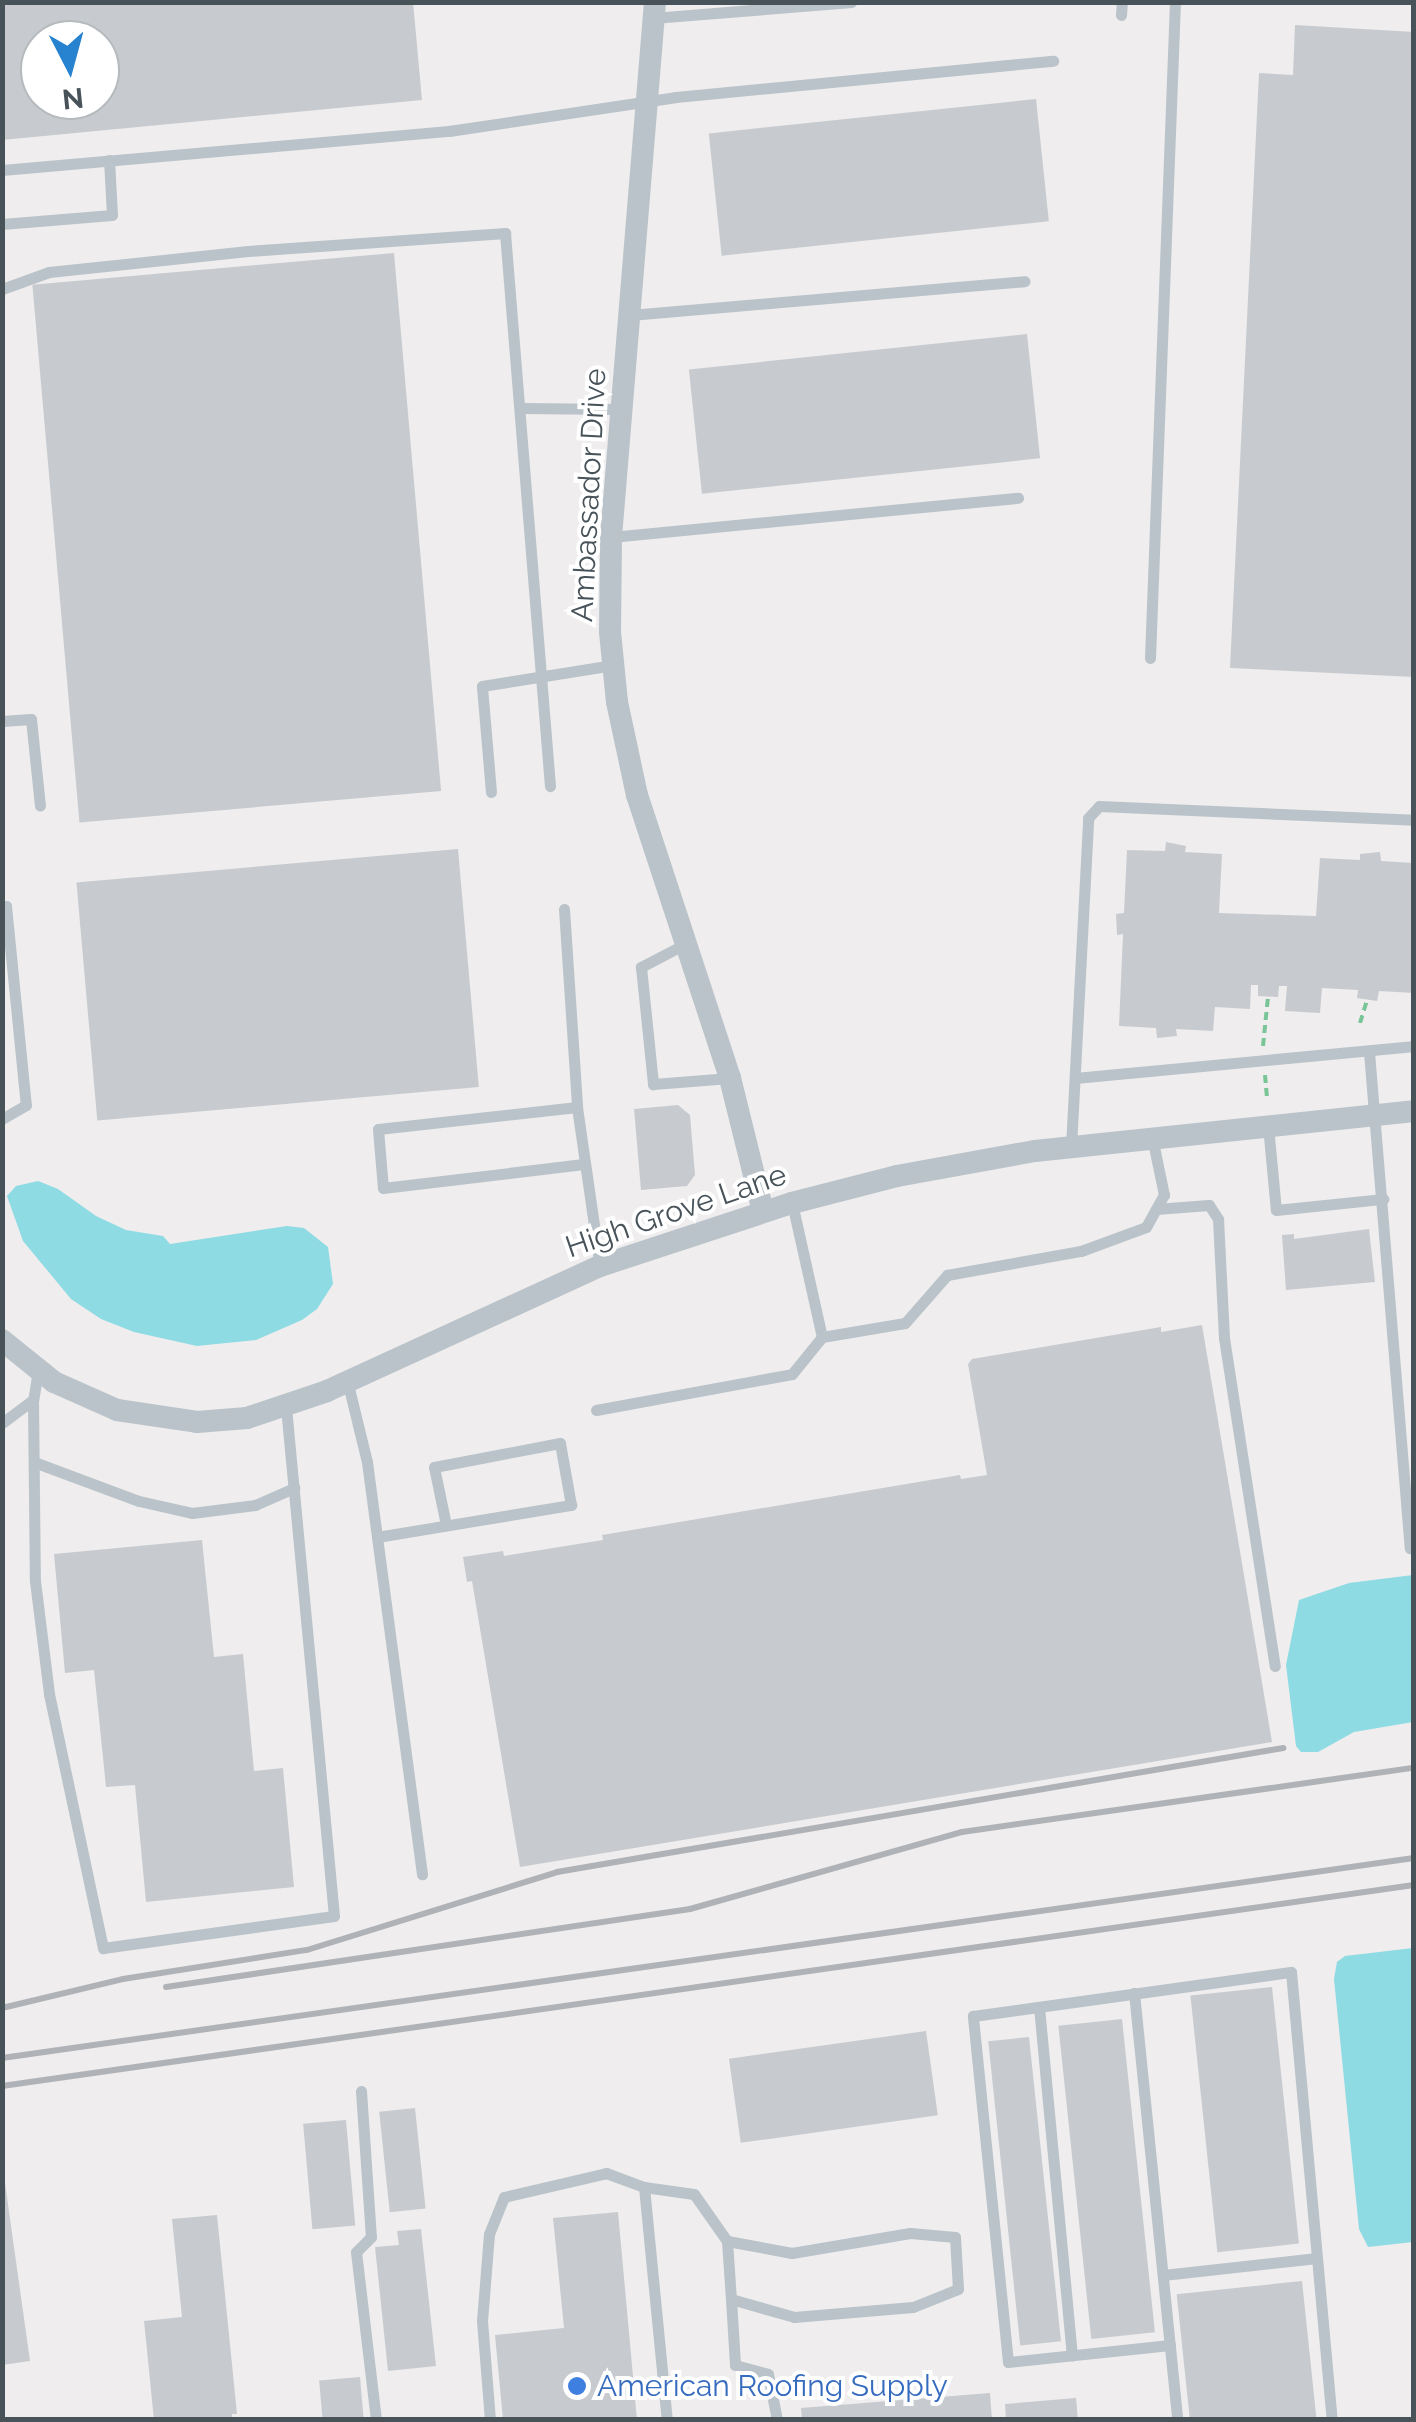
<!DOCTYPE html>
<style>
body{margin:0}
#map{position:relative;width:1416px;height:2422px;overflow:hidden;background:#efeded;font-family:Raleway,sans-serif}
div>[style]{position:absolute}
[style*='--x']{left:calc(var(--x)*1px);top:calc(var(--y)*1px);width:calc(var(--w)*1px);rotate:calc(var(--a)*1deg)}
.water>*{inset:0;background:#8edbe4}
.building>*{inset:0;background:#c7cbcf;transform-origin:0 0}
.path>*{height:4px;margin-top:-2px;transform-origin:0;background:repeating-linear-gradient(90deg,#79c598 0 8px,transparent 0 13px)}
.service>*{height:11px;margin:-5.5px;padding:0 5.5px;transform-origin:5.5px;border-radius:5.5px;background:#b9c3c9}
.minor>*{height:22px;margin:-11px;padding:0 11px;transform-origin:11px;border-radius:11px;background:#b9c3c9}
.rail>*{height:6px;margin:-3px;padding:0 3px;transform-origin:3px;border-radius:3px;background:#afb3b7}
.dots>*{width:28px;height:28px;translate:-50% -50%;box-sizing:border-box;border:5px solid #fff;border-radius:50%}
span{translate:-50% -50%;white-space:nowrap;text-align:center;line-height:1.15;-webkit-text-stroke:8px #fff;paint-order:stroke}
.street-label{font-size:30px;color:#475259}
.shop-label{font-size:30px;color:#366cbe}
.left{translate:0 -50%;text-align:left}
.frame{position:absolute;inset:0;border:5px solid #475259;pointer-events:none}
.north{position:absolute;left:20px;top:20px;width:100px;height:100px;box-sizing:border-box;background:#fff;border:2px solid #b5babd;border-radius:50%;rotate:174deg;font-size:28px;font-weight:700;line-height:40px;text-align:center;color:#475259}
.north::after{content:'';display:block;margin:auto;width:35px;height:45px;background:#2782cf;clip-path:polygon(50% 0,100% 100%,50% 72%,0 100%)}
</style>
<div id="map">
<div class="water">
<div style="clip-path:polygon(38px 1181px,58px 1189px,96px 1216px,126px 1230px,163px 1236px,170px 1244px,287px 1226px,304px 1228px,328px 1247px,333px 1284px,317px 1309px,302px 1320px,256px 1340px,197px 1346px,134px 1332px,101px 1319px,71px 1299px,23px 1241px,7px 1196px,16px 1186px)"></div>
<div style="clip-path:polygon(1413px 1575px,1413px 1722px,1354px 1732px,1318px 1752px,1301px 1752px,1296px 1746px,1286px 1665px,1299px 1600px,1349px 1583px)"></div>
<div style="clip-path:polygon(1413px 1948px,1413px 2242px,1368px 2247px,1359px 2229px,1334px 1979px,1337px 1962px,1345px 1956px)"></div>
</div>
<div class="building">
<div style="clip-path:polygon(evenodd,2px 2px,413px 2px,422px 100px,2px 140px,2px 2px,40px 40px,100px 40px,100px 100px,40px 100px,40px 40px)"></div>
<div style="clip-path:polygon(1295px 25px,1414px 32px,1414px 677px,1230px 668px,1259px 73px,1293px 75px)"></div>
<div style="left:1036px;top:99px;width:123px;height:329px;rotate:84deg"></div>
<div style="left:394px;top:253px;width:540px;height:363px;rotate:85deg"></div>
<div style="left:1027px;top:334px;width:125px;height:340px;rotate:84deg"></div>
<div style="clip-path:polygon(1166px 842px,1186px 846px,1185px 852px,1222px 854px,1219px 913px,1316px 916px,1320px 858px,1360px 860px,1360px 854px,1380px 852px,1381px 861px,1414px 863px,1414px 993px,1379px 991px,1377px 1001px,1357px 998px,1358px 990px,1322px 988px,1320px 1013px,1285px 1011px,1287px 986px,1279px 986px,1278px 997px,1258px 996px,1258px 985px,1251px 985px,1250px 1009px,1215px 1007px,1213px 1031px,1176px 1029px,1177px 1036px,1157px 1038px,1156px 1028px,1119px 1026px,1123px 934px,1117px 935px,1116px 914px,1124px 913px,1127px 850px,1165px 851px)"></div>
<div style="left:458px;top:849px;width:239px;height:383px;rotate:85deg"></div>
<div style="clip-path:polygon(678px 1105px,690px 1115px,695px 1175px,687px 1186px,641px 1190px,634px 1109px)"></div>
<div style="clip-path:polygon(1369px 1229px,1375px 1282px,1286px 1290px,1282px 1235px,1294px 1234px,1294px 1239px)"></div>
<div style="clip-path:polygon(1202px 1325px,1272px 1742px,520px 1867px,472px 1581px,467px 1582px,463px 1557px,503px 1551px,504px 1556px,603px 1540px,602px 1535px,960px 1475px,961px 1479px,987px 1475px,968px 1364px,972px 1359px,1161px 1327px,1161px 1332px)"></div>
<div style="clip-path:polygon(202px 1540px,214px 1657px,243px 1654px,254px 1771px,283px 1768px,294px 1887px,146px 1902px,135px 1785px,106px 1787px,94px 1670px,65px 1673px,54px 1554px)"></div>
<div style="left:1272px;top:1987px;width:258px;height:82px;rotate:84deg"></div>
<div style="left:1122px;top:2019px;width:315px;height:64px;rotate:84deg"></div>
<div style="left:926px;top:2031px;width:85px;height:199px;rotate:82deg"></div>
<div style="left:1029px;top:2037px;width:306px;height:41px;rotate:84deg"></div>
<div style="left:415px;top:2108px;width:101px;height:36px;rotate:84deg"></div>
<div style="left:346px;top:2120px;width:106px;height:43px;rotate:85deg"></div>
<div style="clip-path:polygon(5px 2183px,30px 2361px,2px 2365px,2px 2184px)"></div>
<div style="clip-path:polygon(618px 2212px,637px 2420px,503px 2420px,495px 2335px,564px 2328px,553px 2218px)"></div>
<div style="clip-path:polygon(217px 2215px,237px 2414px,232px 2414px,232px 2420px,154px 2420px,144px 2321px,182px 2317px,172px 2219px)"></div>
<div style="clip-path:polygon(421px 2229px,436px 2366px,388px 2371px,375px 2247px,399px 2245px,397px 2231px)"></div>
<div style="left:1302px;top:2281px;width:140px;height:126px;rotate:84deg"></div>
<div style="left:360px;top:2377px;width:43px;height:41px;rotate:85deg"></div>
<div style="clip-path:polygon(990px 2393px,992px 2420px,802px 2420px,801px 2408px)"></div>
<div style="clip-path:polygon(1076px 2398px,1078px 2420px,1006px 2420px,1005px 2404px)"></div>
</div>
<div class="path">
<div style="--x:1360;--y:1023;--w:24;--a:-73"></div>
<div style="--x:1263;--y:1046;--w:49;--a:-84.2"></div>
<div style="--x:1265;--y:1075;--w:25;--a:85"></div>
</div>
<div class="service">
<div style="--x:1121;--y:15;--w:13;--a:-86"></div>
<div style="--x:653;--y:18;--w:199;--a:-4.6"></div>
<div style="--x:2;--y:170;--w:449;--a:-5"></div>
<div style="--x:449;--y:131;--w:230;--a:-8.5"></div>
<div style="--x:676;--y:97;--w:379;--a:-5.5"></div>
<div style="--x:2;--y:224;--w:110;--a:-4.7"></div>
<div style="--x:112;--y:215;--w:55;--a:-93.1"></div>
<div style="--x:2;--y:289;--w:50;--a:-19.9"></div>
<div style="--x:49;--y:272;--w:200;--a:-6"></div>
<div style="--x:248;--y:251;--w:258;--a:-4"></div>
<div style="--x:505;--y:233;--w:555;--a:85.35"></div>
<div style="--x:630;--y:315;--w:396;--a:-4.9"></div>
<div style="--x:520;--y:408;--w:102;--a:0.6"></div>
<div style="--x:611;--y:537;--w:409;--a:-5.5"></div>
<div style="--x:1150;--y:658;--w:656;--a:-87.82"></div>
<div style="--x:2;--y:721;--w:29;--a:-4"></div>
<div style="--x:31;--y:719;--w:87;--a:84.1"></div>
<div style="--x:491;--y:792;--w:106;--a:-94.9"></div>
<div style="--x:482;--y:686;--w:133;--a:-9.1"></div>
<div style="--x:2;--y:906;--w:4;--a:0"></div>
<div style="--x:6;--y:906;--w:200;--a:84.3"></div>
<div style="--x:26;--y:1105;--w:28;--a:150"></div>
<div style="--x:564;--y:909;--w:198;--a:86.2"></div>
<div style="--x:577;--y:1107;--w:161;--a:81.8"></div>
<div style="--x:685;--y:944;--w:50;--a:152.4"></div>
<div style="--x:641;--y:967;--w:118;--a:84.1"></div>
<div style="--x:653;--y:1084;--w:77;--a:-4.5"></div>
<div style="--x:1369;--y:1052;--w:498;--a:85.3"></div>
<div style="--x:1075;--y:1078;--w:341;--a:-5.4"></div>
<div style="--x:577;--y:1107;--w:200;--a:173.7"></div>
<div style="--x:378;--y:1129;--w:59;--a:85.2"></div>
<div style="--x:383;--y:1188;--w:202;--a:-6.8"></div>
<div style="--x:1268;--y:1126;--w:84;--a:84.6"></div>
<div style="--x:1276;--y:1210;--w:108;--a:-5.9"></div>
<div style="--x:1071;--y:1147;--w:329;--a:-87"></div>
<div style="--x:1088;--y:818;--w:16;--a:-47"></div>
<div style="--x:1099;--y:806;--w:315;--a:2.5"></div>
<div style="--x:792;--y:1203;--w:137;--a:77.4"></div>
<div style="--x:822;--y:1337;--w:84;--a:-9.6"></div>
<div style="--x:905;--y:1323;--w:64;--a:-48.8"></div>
<div style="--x:947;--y:1275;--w:136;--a:-10.2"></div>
<div style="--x:1081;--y:1251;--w:69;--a:-20.3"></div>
<div style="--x:1146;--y:1227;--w:37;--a:-61"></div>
<div style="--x:1164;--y:1195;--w:59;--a:-101.7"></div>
<div style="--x:1156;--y:1209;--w:53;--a:-4.3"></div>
<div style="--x:1209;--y:1205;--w:17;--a:57"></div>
<div style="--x:1218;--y:1219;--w:119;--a:87.1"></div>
<div style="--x:1224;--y:1338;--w:332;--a:81.2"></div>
<div style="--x:38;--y:1370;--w:30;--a:99"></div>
<div style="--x:33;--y:1400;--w:181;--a:89.4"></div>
<div style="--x:35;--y:1581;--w:114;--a:82.9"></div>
<div style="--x:49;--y:1694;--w:260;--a:78"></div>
<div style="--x:103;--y:1948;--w:233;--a:-7.9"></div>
<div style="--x:334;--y:1916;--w:511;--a:-95.39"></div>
<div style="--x:347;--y:1380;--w:84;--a:76.3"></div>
<div style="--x:367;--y:1462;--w:416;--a:82.4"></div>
<div style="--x:596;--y:1410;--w:199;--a:-10.4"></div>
<div style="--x:792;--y:1374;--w:48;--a:-51"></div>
<div style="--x:2;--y:1423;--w:39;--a:-37"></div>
<div style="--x:34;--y:1462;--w:112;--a:20.4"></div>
<div style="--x:139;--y:1501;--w:54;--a:12.8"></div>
<div style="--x:192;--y:1513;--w:64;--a:-7.2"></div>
<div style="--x:255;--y:1505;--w:43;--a:-23.6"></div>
<div style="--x:377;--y:1537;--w:197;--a:-9.4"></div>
<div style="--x:571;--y:1505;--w:63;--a:-100.1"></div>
<div style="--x:560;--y:1443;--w:128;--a:169.2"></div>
<div style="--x:434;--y:1467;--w:59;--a:78.3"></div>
<div style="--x:1134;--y:1993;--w:429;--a:84.2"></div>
<div style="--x:1039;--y:2007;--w:350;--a:84.6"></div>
<div style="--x:361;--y:2091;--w:146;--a:86.1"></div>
<div style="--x:371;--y:2237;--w:21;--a:135"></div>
<div style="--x:356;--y:2252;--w:169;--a:83.2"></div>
<div style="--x:644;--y:2187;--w:50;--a:8"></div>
<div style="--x:694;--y:2194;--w:57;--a:54.9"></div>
<div style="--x:1163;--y:2275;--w:155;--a:-6.3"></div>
<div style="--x:731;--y:2299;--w:66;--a:15.9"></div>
<div style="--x:794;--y:2317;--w:119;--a:-4.8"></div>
<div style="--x:913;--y:2307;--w:48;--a:-21.8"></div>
<div style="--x:958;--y:2289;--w:52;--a:-93.3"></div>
<div style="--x:955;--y:2237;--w:45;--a:-174.9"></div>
<div style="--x:910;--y:2233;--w:120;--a:170.4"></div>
<div style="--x:792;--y:2253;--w:66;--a:-169.5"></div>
<div style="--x:727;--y:2241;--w:58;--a:86.1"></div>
<div style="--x:731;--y:2299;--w:66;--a:86.5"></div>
<div style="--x:735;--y:2365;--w:34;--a:15"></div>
<div style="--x:768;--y:2374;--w:47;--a:78.9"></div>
<div style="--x:1170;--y:2345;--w:163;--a:174"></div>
<div style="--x:1008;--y:2362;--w:348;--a:-95.8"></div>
<div style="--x:973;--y:2016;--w:321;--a:-7.9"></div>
<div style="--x:1291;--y:1972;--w:450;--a:84.8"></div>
<div style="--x:490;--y:2420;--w:99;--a:-94.6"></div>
<div style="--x:482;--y:2321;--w:87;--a:-85.4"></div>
<div style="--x:489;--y:2234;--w:40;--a:-68"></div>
<div style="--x:504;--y:2197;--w:105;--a:-13.2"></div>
<div style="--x:606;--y:2173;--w:40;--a:20.2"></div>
<div style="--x:644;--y:2187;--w:234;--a:84.4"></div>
</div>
<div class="minor">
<div style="--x:655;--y:2;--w:537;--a:94.7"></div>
<div style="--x:611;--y:537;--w:95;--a:90.6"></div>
<div style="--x:610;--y:632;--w:70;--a:84.3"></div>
<div style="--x:617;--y:702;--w:95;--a:77.9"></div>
<div style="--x:637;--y:795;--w:298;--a:71.8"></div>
<div style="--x:730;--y:1078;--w:137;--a:76.1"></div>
<div style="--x:2;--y:1340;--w:67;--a:38.9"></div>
<div style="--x:54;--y:1382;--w:69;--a:24"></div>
<div style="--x:117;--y:1410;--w:81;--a:8.5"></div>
<div style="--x:197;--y:1422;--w:50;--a:-4.6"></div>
<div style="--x:247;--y:1418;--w:84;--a:-18.6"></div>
<div style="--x:327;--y:1391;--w:300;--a:-24.6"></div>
<div style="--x:600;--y:1266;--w:202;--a:-18.2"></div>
<div style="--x:792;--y:1203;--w:108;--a:-14.4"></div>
<div style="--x:897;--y:1176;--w:140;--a:-10.3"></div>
<div style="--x:1035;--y:1151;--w:381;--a:-6"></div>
</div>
<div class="rail">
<div style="--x:166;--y:1987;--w:530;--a:-8.47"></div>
<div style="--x:690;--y:1909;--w:283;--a:-15.8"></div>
<div style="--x:962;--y:1832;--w:457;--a:-8.1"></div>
<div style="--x:2;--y:2008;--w:124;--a:-13.5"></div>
<div style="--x:123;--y:1979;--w:186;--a:-9"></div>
<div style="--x:307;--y:1950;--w:262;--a:-17.3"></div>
<div style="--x:557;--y:1872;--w:737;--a:-9.69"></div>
<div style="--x:2;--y:2058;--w:1426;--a:-8.06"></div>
<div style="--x:2;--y:2086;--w:1426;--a:-8.1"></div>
</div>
<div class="dots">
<div style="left:577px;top:2386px;background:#3f7fe0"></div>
</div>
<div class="street-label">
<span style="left:589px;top:495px;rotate:-87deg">Ambassador Drive</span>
<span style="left:676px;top:1211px;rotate:-19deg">High Grove Lane</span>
</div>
<div class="shop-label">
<span class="left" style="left:597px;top:2386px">American Roofing Supply</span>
</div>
<div class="frame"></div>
<div class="north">N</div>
</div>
